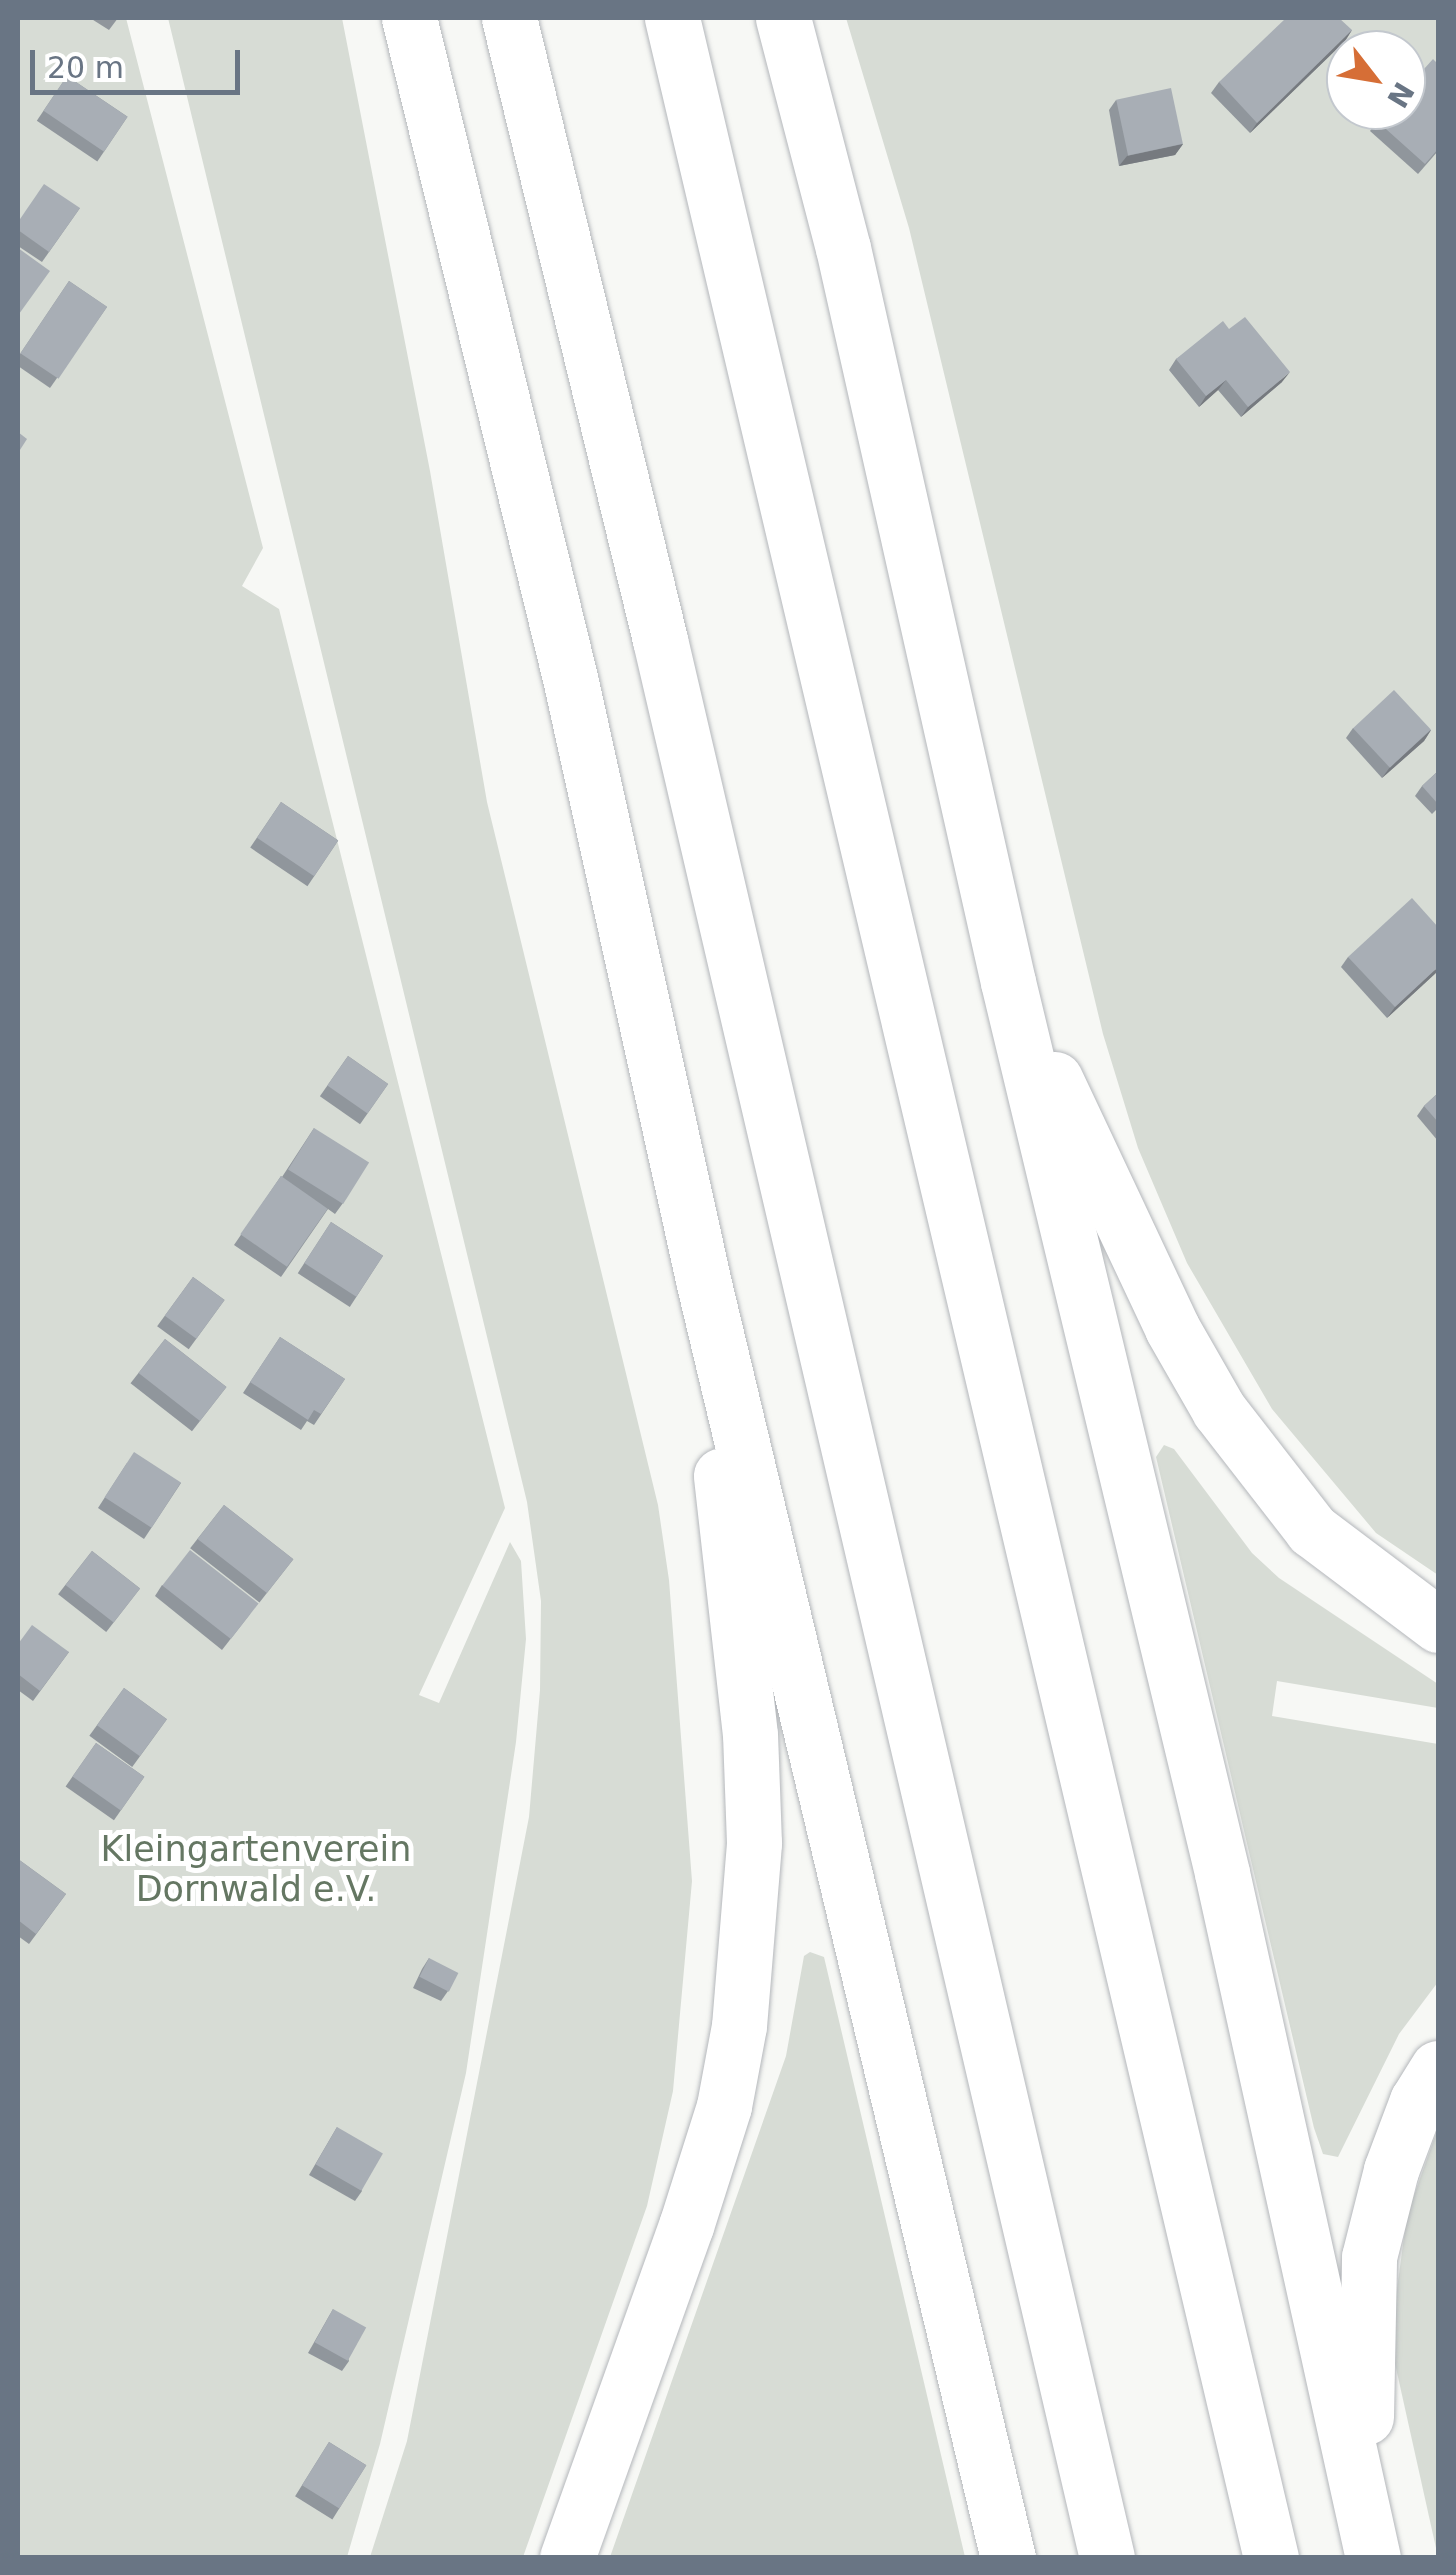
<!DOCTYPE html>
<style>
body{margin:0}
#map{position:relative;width:1456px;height:2575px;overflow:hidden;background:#f7f8f5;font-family:"DejaVu Sans",sans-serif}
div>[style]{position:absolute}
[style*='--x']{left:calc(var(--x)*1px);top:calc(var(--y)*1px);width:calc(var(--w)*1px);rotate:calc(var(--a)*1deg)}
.green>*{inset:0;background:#d7dcd5}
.roads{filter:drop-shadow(0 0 2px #b4b7bb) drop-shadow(0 0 2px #b4b7bb)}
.highway>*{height:55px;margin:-27.5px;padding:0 27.5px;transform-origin:27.5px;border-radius:27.5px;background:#fff}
.wall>*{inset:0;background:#90969c;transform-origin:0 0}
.shaded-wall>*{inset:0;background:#767a7f}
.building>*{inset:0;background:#a8aeb5;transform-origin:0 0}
span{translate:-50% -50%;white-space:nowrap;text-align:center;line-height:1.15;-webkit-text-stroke:10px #fff;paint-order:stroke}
.park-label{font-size:35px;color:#657763}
.frame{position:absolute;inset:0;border:20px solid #697584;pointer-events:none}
.north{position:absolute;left:1326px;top:30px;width:100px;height:100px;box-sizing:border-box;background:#fff;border:2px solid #c3c8ce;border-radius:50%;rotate:121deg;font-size:28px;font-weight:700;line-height:40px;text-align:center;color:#697584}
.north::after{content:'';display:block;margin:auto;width:35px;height:45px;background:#d66e36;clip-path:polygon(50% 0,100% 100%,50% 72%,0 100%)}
.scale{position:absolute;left:30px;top:50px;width:210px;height:45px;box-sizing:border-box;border:5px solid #697584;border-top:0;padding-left:12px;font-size:30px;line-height:35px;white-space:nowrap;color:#697584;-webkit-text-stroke:8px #fff;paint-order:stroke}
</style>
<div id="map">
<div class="green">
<div style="clip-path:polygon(18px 18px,126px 18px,263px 548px,242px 586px,279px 609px,505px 1508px,419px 1695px,439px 1703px,510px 1542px,521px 1561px,526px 1639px,516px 1742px,466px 2073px,380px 2444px,347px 2557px,18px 2557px)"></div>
<div style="clip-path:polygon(168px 18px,342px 18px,430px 471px,487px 802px,658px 1505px,669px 1580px,692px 1881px,673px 2091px,647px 2206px,523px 2557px,370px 2557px,407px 2441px,529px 1817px,540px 1690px,541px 1601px,527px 1502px)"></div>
<div style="clip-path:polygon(evenodd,846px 18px,1438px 18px,1438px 1575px,1376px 1533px,1272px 1409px,1187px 1263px,1138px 1148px,1103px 1034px,909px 228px,846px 18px,1346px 50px,1406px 50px,1406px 110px,1346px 110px,1346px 50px)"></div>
<div style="clip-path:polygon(1164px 1445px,1174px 1449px,1252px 1553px,1279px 1578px,1438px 1684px,1438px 1708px,1277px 1681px,1272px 1716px,1438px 1744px,1438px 1982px,1399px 2034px,1338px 2157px,1323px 2154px,1314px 2128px,1156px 1457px)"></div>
<div style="clip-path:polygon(810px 1952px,824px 1957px,965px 2557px,610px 2557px,786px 2056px,804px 1956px)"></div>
<div style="clip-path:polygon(1438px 2128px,1438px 2557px,1394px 2359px,1392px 2326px,1407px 2215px)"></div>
</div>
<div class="roads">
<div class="highway">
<div style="--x:409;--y:18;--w:679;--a:76.29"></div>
<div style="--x:570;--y:678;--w:621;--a:77.53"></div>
<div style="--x:704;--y:1284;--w:1310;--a:76.58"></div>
<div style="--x:509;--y:18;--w:640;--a:76.35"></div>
<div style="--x:660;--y:640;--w:1969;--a:76.88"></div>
<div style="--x:672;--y:18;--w:2610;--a:76.73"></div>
<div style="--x:783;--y:18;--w:238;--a:75.4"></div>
<div style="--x:843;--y:248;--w:752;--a:77.33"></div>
<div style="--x:1008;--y:982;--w:916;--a:76.49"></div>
<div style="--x:1222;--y:1873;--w:701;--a:77.57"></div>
<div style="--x:1055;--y:1079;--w:275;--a:64.8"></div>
<div style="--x:1172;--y:1328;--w:95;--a:60.2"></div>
<div style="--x:1219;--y:1410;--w:152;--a:52.2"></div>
<div style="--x:1312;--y:1530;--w:158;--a:37"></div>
<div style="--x:1366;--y:2417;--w:160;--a:-88.9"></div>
<div style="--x:1369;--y:2257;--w:90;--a:-75.8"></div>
<div style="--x:1391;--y:2170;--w:74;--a:-69.4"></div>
<div style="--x:1417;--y:2101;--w:39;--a:-58"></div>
<div style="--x:567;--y:2558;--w:353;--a:-70.3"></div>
<div style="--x:686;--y:2226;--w:126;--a:-72.4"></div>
<div style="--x:724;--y:2106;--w:81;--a:-79.4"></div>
<div style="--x:739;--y:2026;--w:184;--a:-85.3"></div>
<div style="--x:754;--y:1843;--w:108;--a:-92.1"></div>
<div style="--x:750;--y:1735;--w:261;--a:-96.4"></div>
</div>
</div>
<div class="wall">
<div style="clip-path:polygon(90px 18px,118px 18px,109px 30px)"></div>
<div style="clip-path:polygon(1352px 30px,1345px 41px,1250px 133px,1211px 93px,1219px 82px)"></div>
<div style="clip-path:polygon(1438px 64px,1438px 151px,1418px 174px,1370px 131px,1377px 121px)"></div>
<div style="left:67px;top:76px;width:73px;height:54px;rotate:34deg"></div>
<div style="clip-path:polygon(1116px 100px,1183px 144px,1175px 155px,1119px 166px,1109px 110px)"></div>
<div style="clip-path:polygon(80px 208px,42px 262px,18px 246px,18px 222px)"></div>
<div style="clip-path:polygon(69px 281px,107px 307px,50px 388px,18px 366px,18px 357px)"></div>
<div style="clip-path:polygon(1229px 329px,1282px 382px,1241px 417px,1218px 390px,1199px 407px,1169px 370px,1176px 359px)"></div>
<div style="clip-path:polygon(1353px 728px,1431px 730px,1424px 741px,1382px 778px,1346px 738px)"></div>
<div style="clip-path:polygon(1438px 771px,1438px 808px,1432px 814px,1415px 796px,1422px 786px)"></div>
<div style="left:281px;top:802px;width:69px;height:55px;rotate:34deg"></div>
<div style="clip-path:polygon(1348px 957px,1438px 971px,1387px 1018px,1341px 967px)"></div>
<div style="left:348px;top:1056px;width:49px;height:49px;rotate:35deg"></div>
<div style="clip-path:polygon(1438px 1093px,1438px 1141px,1417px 1116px,1424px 1106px)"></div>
<div style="clip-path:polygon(314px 1128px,343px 1203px,335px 1214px,328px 1209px,281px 1277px,234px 1245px,281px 1176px,282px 1177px)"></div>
<div style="left:331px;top:1222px;width:62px;height:61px;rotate:33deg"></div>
<div style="left:193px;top:1277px;width:39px;height:61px;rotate:36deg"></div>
<div style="clip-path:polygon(280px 1337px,345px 1379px,314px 1425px,307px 1421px,301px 1430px,243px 1393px)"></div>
<div style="left:165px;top:1339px;width:78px;height:56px;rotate:38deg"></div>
<div style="clip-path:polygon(127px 1463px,181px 1483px,144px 1539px,98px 1508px)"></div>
<div style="left:224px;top:1505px;width:88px;height:55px;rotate:38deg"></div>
<div style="left:92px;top:1551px;width:61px;height:55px;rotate:38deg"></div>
<div style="clip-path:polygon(162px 1585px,250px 1614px,222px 1650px,155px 1596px)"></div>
<div style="clip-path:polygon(18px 1644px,69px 1652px,33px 1701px,18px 1690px)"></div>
<div style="left:124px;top:1688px;width:53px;height:59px;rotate:36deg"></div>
<div style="left:96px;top:1743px;width:59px;height:53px;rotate:35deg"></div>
<div style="clip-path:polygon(18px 1859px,66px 1894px,29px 1944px,18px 1936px)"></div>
<div style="clip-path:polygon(429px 1958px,448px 1991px,441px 2001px,413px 1988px,422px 1969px)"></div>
<div style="clip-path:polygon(337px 2127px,362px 2191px,355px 2201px,309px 2175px)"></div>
<div style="clip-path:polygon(333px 2309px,349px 2361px,342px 2371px,308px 2353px)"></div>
<div style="left:329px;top:2442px;width:44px;height:64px;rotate:32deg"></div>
</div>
<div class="shaded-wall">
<div style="clip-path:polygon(1352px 30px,1345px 41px,1250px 133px,1257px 123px)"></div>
<div style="clip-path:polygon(1183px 144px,1175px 155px,1119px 166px,1127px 156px)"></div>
<div style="clip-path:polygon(1290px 372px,1282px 382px,1241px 417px,1248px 407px)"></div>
<div style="clip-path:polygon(1226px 380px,1218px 390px,1199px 407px,1206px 396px)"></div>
<div style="clip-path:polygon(1431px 730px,1424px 741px,1382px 778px,1390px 767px)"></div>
<div style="clip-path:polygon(1438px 967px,1438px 971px,1387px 1018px,1395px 1007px)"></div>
</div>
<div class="building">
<div style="clip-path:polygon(1286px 18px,1339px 18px,1352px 30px,1257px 123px,1219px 82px)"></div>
<div style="clip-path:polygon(1433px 59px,1438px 64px,1438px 149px,1425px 164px,1377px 121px,1387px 110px,1406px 110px,1406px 89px)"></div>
<div style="left:67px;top:76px;width:73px;height:42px;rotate:34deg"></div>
<div style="left:1171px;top:88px;width:57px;height:56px;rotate:78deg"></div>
<div style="clip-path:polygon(44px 184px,80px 208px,49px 252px,18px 230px,18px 222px)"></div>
<div style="clip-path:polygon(18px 248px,50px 271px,19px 314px,18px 313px)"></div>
<div style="left:69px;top:281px;width:46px;height:87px;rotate:34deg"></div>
<div style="clip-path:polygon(1245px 317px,1290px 372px,1248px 407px,1226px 380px,1206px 396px,1176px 359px,1223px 321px,1229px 329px)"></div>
<div style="clip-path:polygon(18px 432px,27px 439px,18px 453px)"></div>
<div style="left:1394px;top:690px;width:54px;height:56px;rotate:47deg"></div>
<div style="clip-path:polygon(1438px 771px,1438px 804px,1422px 786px)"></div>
<div style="left:281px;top:802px;width:69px;height:43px;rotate:34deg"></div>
<div style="clip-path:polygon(1412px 898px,1438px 927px,1438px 967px,1395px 1007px,1348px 957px)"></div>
<div style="left:348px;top:1056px;width:49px;height:36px;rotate:35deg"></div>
<div style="clip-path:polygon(1438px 1093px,1438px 1122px,1424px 1106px)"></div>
<div style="left:314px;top:1128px;width:65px;height:49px;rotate:32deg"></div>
<div style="left:281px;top:1176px;width:57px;height:71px;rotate:35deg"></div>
<div style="left:331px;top:1222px;width:62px;height:49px;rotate:33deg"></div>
<div style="left:193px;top:1277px;width:39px;height:48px;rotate:36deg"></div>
<div style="clip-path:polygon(280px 1337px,345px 1379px,321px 1414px,314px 1410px,308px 1420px,250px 1382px)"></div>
<div style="left:165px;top:1339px;width:78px;height:43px;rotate:38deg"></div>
<div style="left:134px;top:1452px;width:56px;height:54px;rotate:33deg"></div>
<div style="left:224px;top:1505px;width:88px;height:43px;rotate:38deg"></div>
<div style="left:190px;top:1550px;width:87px;height:45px;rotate:38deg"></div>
<div style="left:92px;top:1551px;width:61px;height:43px;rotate:38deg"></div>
<div style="clip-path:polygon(32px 1625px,69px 1652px,40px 1691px,18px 1674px,18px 1644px)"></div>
<div style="left:124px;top:1688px;width:53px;height:46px;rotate:36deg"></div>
<div style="left:96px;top:1743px;width:59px;height:41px;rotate:35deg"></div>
<div style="clip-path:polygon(18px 1859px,66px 1894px,36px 1934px,18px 1920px)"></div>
<div style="left:429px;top:1958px;width:33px;height:21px;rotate:27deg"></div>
<div style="left:337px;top:2127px;width:53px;height:43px;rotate:30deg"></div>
<div style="left:333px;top:2309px;width:38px;height:38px;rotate:29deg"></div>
<div style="left:329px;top:2442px;width:44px;height:51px;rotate:32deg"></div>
</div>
<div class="park-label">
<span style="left:256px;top:1869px">Kleingartenverein<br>Dornwald e.V.</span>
</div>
<div class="frame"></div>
<div class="north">N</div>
<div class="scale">20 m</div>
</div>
